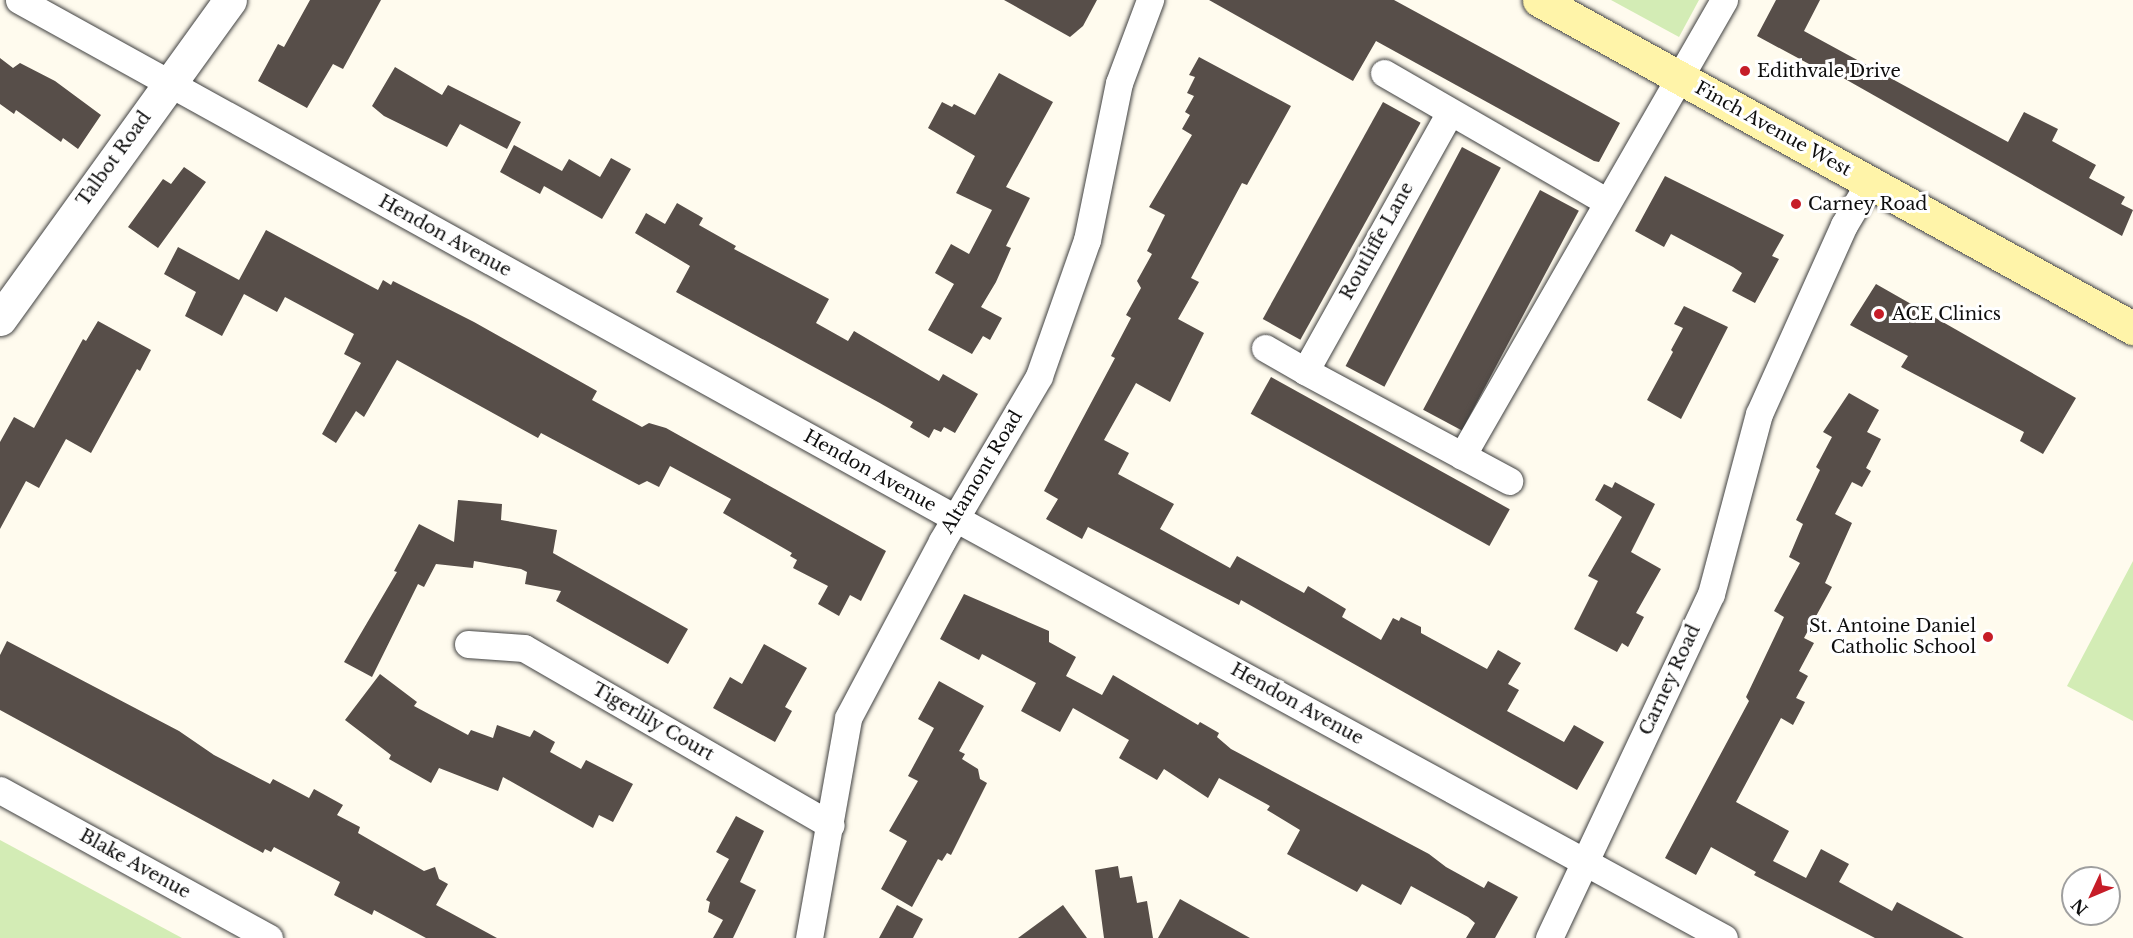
<!DOCTYPE html>
<style>
body{margin:0}
#map{position:relative;width:2133px;height:938px;overflow:hidden;background:#fffbee;font-family:"Libre Baskerville",serif}
div>[style]{position:absolute}
[style*='--x']{left:calc(var(--x)*1px);top:calc(var(--y)*1px);width:calc(var(--w)*1px);rotate:calc(var(--a)*1deg)}
.green>*{inset:0;background:#d3ecb5}
.building>*{inset:0;background:#574e49;transform-origin:0 0}
.roads{filter:drop-shadow(0 0 2px #414141) drop-shadow(0 0 2px #414141)}
.minor>*{height:27px;margin:-13.5px;padding:0 13.5px;transform-origin:13.5px;border-radius:13.5px;background:#fff}
.tertiary>*{height:33px;margin:-16.5px;padding:0 16.5px;transform-origin:16.5px;border-radius:16.5px;background:#fff}
.secondary>*{height:33px;margin:-16.5px;padding:0 16.5px;transform-origin:16.5px;border-radius:16.5px;background:#fff4a9}
.dots>*{width:16px;height:16px;translate:-50% -50%;box-sizing:border-box;border:3px solid #fff;border-radius:50%}
span{translate:-50% -50%;white-space:nowrap;text-align:center;line-height:1.15;-webkit-text-stroke:6px #fff;paint-order:stroke}
.poi-label{font-size:18px;color:#0e0e0e}
.left{translate:0 -50%;text-align:left}
.right{translate:-100% -50%;text-align:right}
.street-label{font-size:18px;color:#0e0e0e}
.north{position:absolute;left:2061px;top:866px;width:60px;height:60px;box-sizing:border-box;background:#fff;border:2px solid #9f9f9f;border-radius:50%;rotate:226deg;font-size:16px;font-weight:700;line-height:24px;text-align:center;color:#0e0e0e}
.north::after{content:'';display:block;margin:auto;width:21px;height:27px;background:#c61d28;clip-path:polygon(50% 0,100% 100%,50% 72%,0 100%)}
</style>
<div id="map">
<div class="green">
<div style="clip-path:polygon(1611px 0,1699px 0,1679px 37px)"></div>
<div style="clip-path:polygon(2133px 561px,2133px 721px,2067px 686px)"></div>
<div style="clip-path:polygon(0 840px,182px 938px,0 938px)"></div>
</div>
<div class="building">
<div style="clip-path:polygon(310px 0,381px 0,343px 69px,333px 64px,307px 108px,258px 81px,278px 44px,284px 47px)"></div>
<div style="clip-path:polygon(1004px 0,1097px 0,1083px 26px,1070px 37px)"></div>
<div style="clip-path:polygon(1209px 0,1394px 0,1620px 123px,1599px 162px,1594px 161px,1376px 41px,1353px 81px)"></div>
<div style="clip-path:polygon(1776px 0,1820px 0,1804px 31px,2008px 142px,2024px 112px,2058px 129px,2052px 141px,2096px 165px,2089px 178px,2125px 197px,2121px 204px,2133px 210px,2122px 236px,1838px 75px,1836px 78px,1822px 71px,1757px 36px)"></div>
<div style="clip-path:polygon(1199px 57px,1291px 106px,1247px 185px,1242px 183px,1191px 278px,1199px 282px,1178px 319px,1204px 333px,1170px 402px,1136px 383px,1104px 440px,1129px 453px,1118px 474px,1174px 504px,1160px 529px,1230px 568px,1237px 556px,1304px 593px,1308px 586px,1346px 609px,1342px 617px,1381px 640px,1393px 618px,1399px 621px,1401px 617px,1421px 627px,1421px 633px,1487px 669px,1498px 650px,1521px 663px,1508px 684px,1519px 690px,1507px 711px,1564px 742px,1574px 725px,1604px 742px,1577px 790px,1241px 600px,1239px 605px,1088px 527px,1082px 539px,1046px 519px,1058px 499px,1044px 491px,1115px 358px,1111px 356px,1131px 318px,1126px 315px,1141px 288px,1137px 281px,1152px 254px,1147px 251px,1165px 215px,1149px 207px,1192px 135px,1182px 129px,1190px 115px,1185px 112px,1194px 96px,1187px 93px,1195px 77px,1189px 75px)"></div>
<div style="clip-path:polygon(0 58px,13px 68px,20px 63px,55px 81px,101px 115px,78px 149px,63px 138px,61px 142px,16px 110px,14px 114px,0 104px)"></div>
<div style="clip-path:polygon(395px 67px,442px 95px,448px 85px,521px 122px,507px 149px,460px 124px,447px 147px,384px 116px,372px 106px)"></div>
<div style="clip-path:polygon(999px 73px,1053px 102px,1006px 187px,1030px 198px,1006px 246px,1011px 248px,996px 282px,981px 307px,1002px 318px,990px 340px,983px 336px,972px 354px,928px 330px,954px 284px,935px 273px,951px 244px,969px 254px,992px 210px,956px 193px,975px 156px,928px 128px,942px 102px,952px 107px,954px 104px,975px 115px)"></div>
<div style="left:1383px;top:102px;width:43px;height:248px;rotate:29deg"></div>
<div style="clip-path:polygon(514px 145px,562px 171px,569px 159px,600px 177px,611px 158px,631px 169px,602px 219px,544px 186px,540px 194px,500px 172px)"></div>
<div style="left:1462px;top:147px;width:44px;height:248px;rotate:28deg"></div>
<div style="clip-path:polygon(184px 167px,206px 182px,158px 248px,128px 227px,163px 179px,171px 184px)"></div>
<div style="clip-path:polygon(1665px 176px,1784px 235px,1772px 256px,1779px 259px,1755px 303px,1732px 291px,1742px 273px,1733px 267px,1671px 234px,1664px 247px,1635px 231px)"></div>
<div style="left:1540px;top:190px;width:44px;height:249px;rotate:28deg"></div>
<div style="clip-path:polygon(677px 203px,703px 218px,699px 225px,736px 246px,734px 249px,829px 299px,816px 323px,848px 341px,854px 331px,939px 381px,943px 374px,978px 394px,955px 433px,944px 427px,941px 432px,934px 429px,929px 438px,910px 427px,913px 422px,878px 402px,676px 292px,690px 266px,635px 233px,646px 213px,665px 224px)"></div>
<div style="clip-path:polygon(266px 230px,378px 290px,383px 280px,391px 285px,393px 281px,474px 322px,597px 391px,592px 400px,642px 427px,649px 423px,666px 428px,886px 551px,861px 601px,850px 595px,839px 616px,818px 604px,828px 586px,793px 568px,797px 560px,790px 556px,792px 553px,723px 513px,731px 499px,670px 466px,659px 487px,647px 481px,639px 485px,541px 433px,538px 438px,397px 360px,364px 417px,356px 411px,336px 443px,322px 434px,361px 363px,344px 354px,354px 334px,285px 297px,277px 312px,244px 294px,222px 336px,185px 316px,196px 292px,164px 274px,178px 247px,239px 280px)"></div>
<div style="clip-path:polygon(1876px 284px,2076px 398px,2043px 454px,2020px 441px,2024px 432px,1901px 367px,1908px 356px,1850px 325px)"></div>
<div style="clip-path:polygon(1684px 306px,1728px 327px,1681px 419px,1647px 400px,1673px 352px,1671px 350px,1683px 328px,1674px 324px)"></div>
<div style="clip-path:polygon(98px 321px,151px 350px,140px 371px,137px 369px,91px 453px,66px 439px,39px 488px,26px 481px,0 529px,0 442px,14px 417px,34px 428px,83px 339px,86px 341px)"></div>
<div style="left:1271px;top:377px;width:273px;height:42px;rotate:29deg"></div>
<div style="clip-path:polygon(1849px 393px,1879px 410px,1867px 432px,1881px 439px,1866px 468px,1871px 471px,1862px 487px,1852px 482px,1835px 514px,1852px 523px,1825px 583px,1832px 587px,1804px 638px,1814px 643px,1799px 671px,1808px 676px,1796px 698px,1805px 702px,1793px 725px,1781px 718px,1736px 802px,1789px 831px,1773px 861px,1806px 878px,1821px 849px,1849px 864px,1839px 882px,1892px 911px,1897px 902px,1964px 938px,1875px 938px,1754px 875px,1756px 872px,1711px 847px,1696px 875px,1665px 858px,1749px 701px,1746px 697px,1784px 617px,1774px 611px,1800px 563px,1789px 557px,1803px 524px,1796px 520px,1820px 470px,1816px 467px,1832px 437px,1823px 432px)"></div>
<div style="clip-path:polygon(1615px 482px,1655px 504px,1631px 552px,1661px 569px,1636px 613px,1644px 617px,1628px 647px,1622px 643px,1617px 652px,1574px 629px,1598px 581px,1588px 576px,1622px 517px,1595px 500px,1604px 484px,1612px 488px)"></div>
<div style="clip-path:polygon(458px 500px,502px 504px,501px 520px,557px 530px,553px 553px,688px 629px,668px 664px,556px 601px,561px 591px,525px 584px,527px 572px,521px 569px,474px 561px,473px 568px,436px 564px,424px 587px,418px 584px,372px 677px,344px 662px,397px 572px,394px 571px,419px 524px,454px 542px)"></div>
<div style="clip-path:polygon(964px 594px,1049px 631px,1049px 642px,1076px 657px,1066px 676px,1102px 695px,1113px 675px,1198px 725px,1200px 722px,1219px 733px,1217px 737px,1231px 749px,1429px 854px,1446px 867px,1484px 888px,1488px 881px,1518px 897px,1495px 938px,1466px 938px,1475px 923px,1468px 917px,1411px 886px,1401px 905px,1362px 884px,1357px 892px,1287px 854px,1300px 830px,1267px 810px,1270px 806px,1219px 778px,1208px 798px,1164px 769px,1157px 780px,1119px 758px,1129px 740px,1073px 708px,1060px 732px,1021px 711px,1036px 683px,982px 654px,979px 660px,940px 639px)"></div>
<div style="clip-path:polygon(7px 641px,179px 731px,214px 755px,270px 784px,273px 779px,309px 798px,314px 789px,343px 805px,337px 815px,360px 827px,358px 833px,424px 871px,435px 867px,439px 879px,448px 884px,436px 905px,497px 938px,426px 938px,374px 910px,372px 915px,334px 895px,340px 882px,274px 847px,271px 852px,265px 849px,263px 853px,0 710px,0 655px)"></div>
<div style="clip-path:polygon(764px 644px,807px 668px,785px 707px,792px 711px,775px 742px,713px 708px,730px 677px,742px 684px)"></div>
<div style="clip-path:polygon(380px 674px,417px 702px,414px 706px,468px 735px,471px 730px,493px 738px,497px 725px,530px 737px,534px 730px,555px 742px,550px 752px,581px 769px,586px 760px,633px 784px,613px 822px,599px 815px,593px 828px,503px 777px,498px 791px,439px 768px,431px 783px,389px 759px,391px 755px,345px 720px)"></div>
<div style="clip-path:polygon(939px 681px,984px 706px,959px 751px,965px 754px,962px 759px,978px 769px,980px 779px,987px 783px,951px 855px,947px 853px,942px 861px,938px 859px,912px 907px,881px 889px,907px 841px,889px 831px,918px 781px,908px 776px,934px 728px,918px 719px)"></div>
<div style="clip-path:polygon(736px 816px,764px 831px,740px 882px,756px 890px,733px 938px,713px 938px,723px 920px,708px 912px,710px 902px,706px 900px,729px 859px,716px 852px)"></div>
<div style="clip-path:polygon(1118px 866px,1120px 878px,1132px 876px,1137px 903px,1147px 901px,1153px 938px,1104px 938px,1095px 870px)"></div>
<div style="clip-path:polygon(1180px 899px,1250px 938px,1158px 938px)"></div>
<div style="clip-path:polygon(897px 905px,923px 919px,913px 938px,879px 938px)"></div>
<div style="clip-path:polygon(1063px 905px,1087px 938px,1018px 938px)"></div>
</div>
<div class="roads">
<div class="minor">
<div style="--x:19;--y:0;--w:1070;--a:28.96"></div>
<div style="--x:955;--y:518;--w:876;--a:28.64"></div>
<div style="--x:1384;--y:73;--w:256;--a:30"></div>
<div style="--x:1450;--y:112;--w:297;--a:119.2"></div>
<div style="--x:1305;--y:371;--w:232;--a:28.3"></div>
<div style="--x:1265;--y:348;--w:46;--a:29.9"></div>
<div style="--x:1462;--y:456;--w:526;--a:-60.12"></div>
<div style="--x:468;--y:644;--w:56;--a:4.1"></div>
<div style="--x:524;--y:648;--w:354;--a:30"></div>
<div style="--x:0;--y:790;--w:307;--a:28.8"></div>
<div style="--x:809;--y:938;--w:223;--a:-79.9"></div>
<div style="--x:848;--y:718;--w:200;--a:-62"></div>
<div style="--x:942;--y:541;--w:191;--a:-59.5"></div>
<div style="--x:1039;--y:376;--w:144;--a:-70.6"></div>
<div style="--x:1087;--y:240;--w:160;--a:-78.5"></div>
<div style="--x:1119;--y:83;--w:89;--a:-69.5"></div>
<div style="--x:1549;--y:938;--w:380;--a:-64.8"></div>
<div style="--x:1711;--y:594;--w:186;--a:-75.1"></div>
<div style="--x:1759;--y:414;--w:207;--a:-65.8"></div>
<div style="--x:1844;--y:225;--w:49;--a:-59.2"></div>
</div>
<div class="tertiary">
<div style="--x:0;--y:319;--w:393;--a:-54.2"></div>
</div>
<div class="secondary">
<div style="--x:1539;--y:0;--w:679;--a:28.91"></div>
</div>
</div>
<div class="dots">
<div style="left:1745px;top:71px;background:#c61d28"></div>
<div style="left:1796px;top:204px;background:#c61d28"></div>
<div style="left:1879px;top:314px;background:#c61d28"></div>
<div style="left:1988px;top:637px;background:#c61d28"></div>
</div>
<div class="poi-label">
<span class="left" style="left:1757px;top:71px">Edithvale Drive</span>
<span class="left" style="left:1808px;top:204px">Carney Road</span>
<span class="left" style="left:1892px;top:314px">ACE Clinics</span>
<span class="right" style="left:1976px;top:637px">St. Antoine Daniel<br>Catholic School</span>
</div>
<div class="street-label">
<span style="left:1773px;top:129px;rotate:29deg">Finch Avenue West</span>
<span style="left:114px;top:159px;rotate:-54deg">Talbot Road</span>
<span style="left:445px;top:236px;rotate:29deg">Hendon Avenue</span>
<span style="left:1377px;top:241px;rotate:-61deg">Routliffe Lane</span>
<span style="left:870px;top:471px;rotate:29deg">Hendon Avenue</span>
<span style="left:982px;top:472px;rotate:-59deg">Altamont Road</span>
<span style="left:1670px;top:680px;rotate:-65deg">Carney Road</span>
<span style="left:1297px;top:704px;rotate:29deg">Hendon Avenue</span>
<span style="left:653px;top:722px;rotate:30deg">Tigerlily Court</span>
<span style="left:135px;top:864px;rotate:29deg">Blake Avenue</span>
</div>
<div class="north">N</div>
</div>
